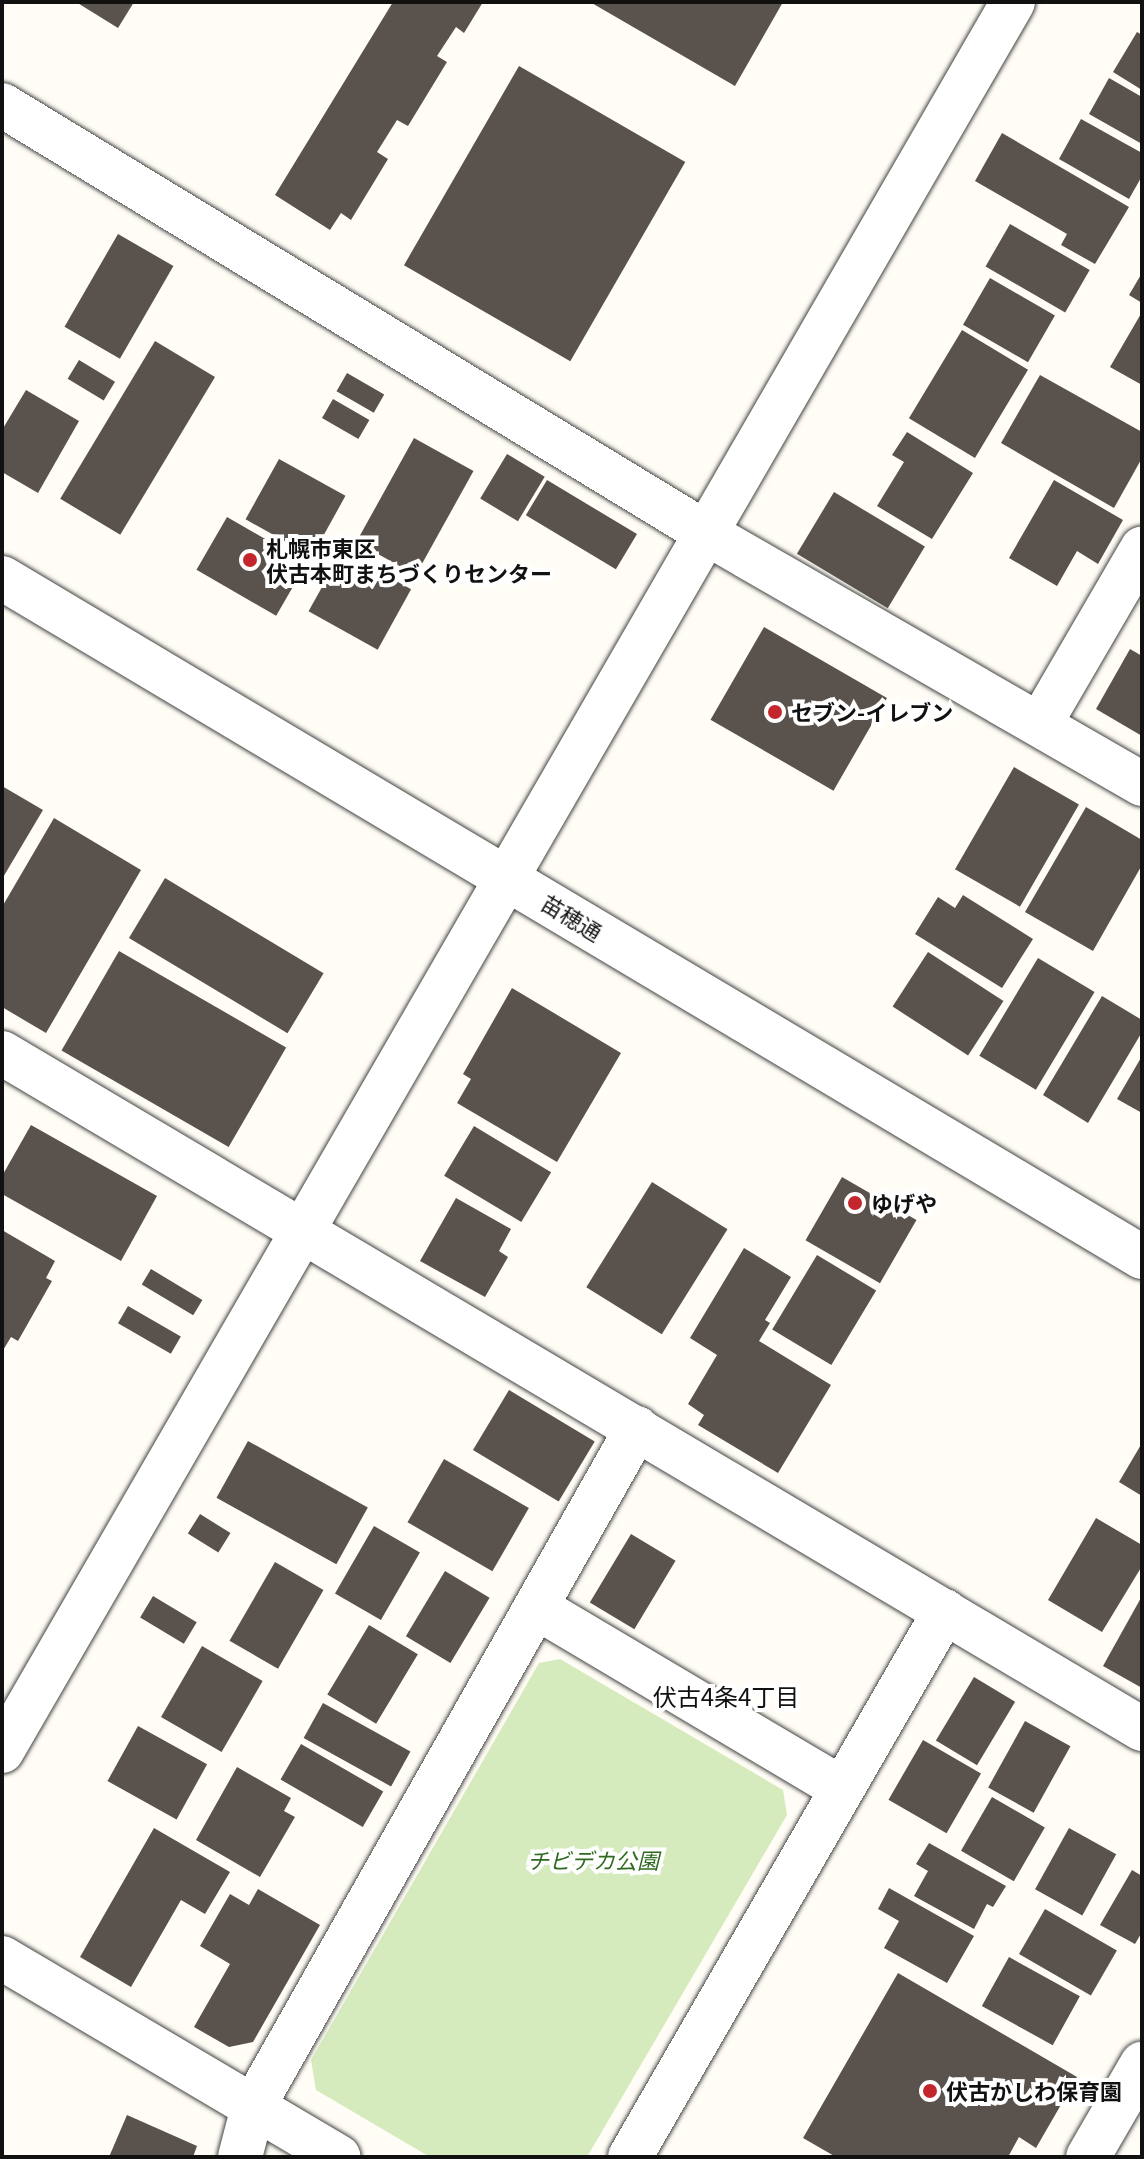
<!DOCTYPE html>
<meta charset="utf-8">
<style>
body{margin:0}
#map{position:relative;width:1144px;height:2159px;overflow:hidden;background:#fffdf5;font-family:Georgia,"Noto Sans JP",serif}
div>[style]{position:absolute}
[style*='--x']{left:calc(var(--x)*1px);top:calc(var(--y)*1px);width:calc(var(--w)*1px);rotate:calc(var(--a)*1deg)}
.green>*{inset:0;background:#d5ebbd}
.building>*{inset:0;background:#5a524d;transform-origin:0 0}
.roads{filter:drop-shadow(0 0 2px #444) drop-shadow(0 0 2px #444)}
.minor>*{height:44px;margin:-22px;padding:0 22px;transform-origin:22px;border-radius:22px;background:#fff}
.dots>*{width:22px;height:22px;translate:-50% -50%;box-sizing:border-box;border:4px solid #fff;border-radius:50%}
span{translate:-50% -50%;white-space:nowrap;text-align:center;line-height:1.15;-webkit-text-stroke:8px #fff;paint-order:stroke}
.poi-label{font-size:22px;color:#111;font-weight:700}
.left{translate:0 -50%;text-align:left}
.street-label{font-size:22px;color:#111}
.park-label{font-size:22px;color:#2f6b1f;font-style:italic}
.neighbourhood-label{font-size:24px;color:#111}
.frame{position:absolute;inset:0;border:4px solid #111;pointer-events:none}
</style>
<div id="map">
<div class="green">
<div style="clip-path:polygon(560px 1659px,783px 1790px,787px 1815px,587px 2157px,430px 2157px,316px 2090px,311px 2060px,539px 1663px)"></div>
</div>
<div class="building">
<div style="clip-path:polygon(76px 2px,134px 2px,118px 28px)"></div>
<div style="clip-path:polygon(393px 2px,483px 2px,464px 33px,456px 27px,437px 56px,447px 62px,408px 126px,397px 120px,377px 152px,388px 159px,351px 220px,341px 213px,330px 230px,275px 195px)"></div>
<div style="clip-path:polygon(590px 2px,783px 2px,735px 86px)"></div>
<div style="clip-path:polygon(1137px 32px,1142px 35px,1142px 90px,1113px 72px)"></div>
<div style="left:519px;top:66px;width:192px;height:230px;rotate:30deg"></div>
<div style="clip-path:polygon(1109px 78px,1142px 97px,1142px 144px,1089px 114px)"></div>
<div style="clip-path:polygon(1081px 119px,1142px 153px,1142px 176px,1129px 199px,1059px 159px)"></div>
<div style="clip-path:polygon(1002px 133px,1129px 207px,1095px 264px,1061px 245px,1067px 234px,975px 181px)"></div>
<div style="left:1010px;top:224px;width:92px;height:49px;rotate:30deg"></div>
<div style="left:118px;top:234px;width:64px;height:107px;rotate:30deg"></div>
<div style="clip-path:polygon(1142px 273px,1142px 303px,1129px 295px)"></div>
<div style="left:990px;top:278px;width:75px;height:54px;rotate:30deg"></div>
<div style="clip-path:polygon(1142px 312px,1142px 385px,1110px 367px)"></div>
<div style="left:962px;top:330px;width:77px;height:103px;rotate:31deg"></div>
<div style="left:155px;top:341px;width:70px;height:184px;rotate:31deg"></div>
<div style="left:79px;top:360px;width:42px;height:22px;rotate:31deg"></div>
<div style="left:347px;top:373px;width:43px;height:21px;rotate:30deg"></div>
<div style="clip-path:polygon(1040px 375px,1142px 432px,1142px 458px,1114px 508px,1001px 443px)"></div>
<div style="clip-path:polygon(26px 390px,79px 421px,38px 493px,2px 472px,2px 430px)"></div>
<div style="left:333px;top:399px;width:42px;height:22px;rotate:30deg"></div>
<div style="clip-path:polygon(907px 432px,973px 473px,932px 539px,877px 506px,904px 462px,892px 455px)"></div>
<div style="left:414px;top:438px;width:68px;height:119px;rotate:29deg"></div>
<div style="left:507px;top:454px;width:44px;height:52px;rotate:31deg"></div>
<div style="left:279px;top:459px;width:76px;height:69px;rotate:29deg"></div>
<div style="left:547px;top:480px;width:105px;height:41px;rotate:31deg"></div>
<div style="clip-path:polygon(1054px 480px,1123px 520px,1098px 564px,1077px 551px,1057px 586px,1009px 558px)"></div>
<div style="left:834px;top:492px;width:106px;height:72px;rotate:31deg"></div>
<div style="left:227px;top:517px;width:92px;height:61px;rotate:30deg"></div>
<div style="left:342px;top:551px;width:79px;height:69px;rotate:29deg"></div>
<div style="left:764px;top:627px;width:142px;height:107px;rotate:30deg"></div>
<div style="clip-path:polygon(1130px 649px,1142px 656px,1142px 736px,1096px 709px)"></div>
<div style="left:1014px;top:767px;width:75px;height:118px;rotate:30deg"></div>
<div style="clip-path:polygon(2px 786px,43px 810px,2px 879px)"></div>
<div style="clip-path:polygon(1086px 807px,1142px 840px,1142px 865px,1093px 951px,1025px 912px)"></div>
<div style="clip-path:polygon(54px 818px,141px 870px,46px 1033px,2px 1007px,2px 907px)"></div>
<div style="left:165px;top:878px;width:185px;height:70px;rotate:31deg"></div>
<div style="clip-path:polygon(963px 895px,1033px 939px,1002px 988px,915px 934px,938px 897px,955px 908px)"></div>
<div style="left:119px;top:951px;width:193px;height:115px;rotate:30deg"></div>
<div style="left:928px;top:952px;width:90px;height:65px;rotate:33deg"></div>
<div style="left:1038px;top:958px;width:66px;height:114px;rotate:31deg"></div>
<div style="clip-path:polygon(512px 988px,621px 1053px,557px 1162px,457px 1103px,471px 1079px,463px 1074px)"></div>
<div style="clip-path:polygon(1102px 996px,1142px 1020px,1142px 1032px,1088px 1123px,1043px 1095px)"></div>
<div style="clip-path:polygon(1142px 1056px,1142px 1113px,1117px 1099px)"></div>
<div style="clip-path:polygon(31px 1125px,157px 1196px,121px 1261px,2px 1194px,2px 1176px)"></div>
<div style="left:474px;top:1126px;width:90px;height:58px;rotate:31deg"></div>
<div style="left:842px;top:1177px;width:86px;height:73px;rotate:30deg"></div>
<div style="left:652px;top:1182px;width:89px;height:124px;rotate:32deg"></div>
<div style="clip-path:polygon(456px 1198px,511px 1229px,499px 1251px,508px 1257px,485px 1297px,420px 1261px)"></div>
<div style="clip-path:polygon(2px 1230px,55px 1261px,46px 1278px,52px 1281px,18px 1341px,11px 1337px,2px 1352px)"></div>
<div style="clip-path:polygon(744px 1248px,791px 1277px,765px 1320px,770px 1323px,759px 1341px,831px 1385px,778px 1473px,698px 1425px,704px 1415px,688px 1404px,717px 1355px,690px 1338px)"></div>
<div style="left:817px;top:1255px;width:69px;height:87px;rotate:31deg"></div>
<div style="left:151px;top:1269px;width:60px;height:18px;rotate:31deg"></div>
<div style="left:128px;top:1306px;width:61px;height:20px;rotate:30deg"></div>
<div style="left:509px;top:1390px;width:100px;height:70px;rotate:31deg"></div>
<div style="left:248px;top:1441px;width:137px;height:65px;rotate:29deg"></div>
<div style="clip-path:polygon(1142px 1443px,1142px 1496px,1119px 1482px)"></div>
<div style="left:444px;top:1459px;width:98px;height:73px;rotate:30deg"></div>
<div style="left:200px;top:1514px;width:36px;height:23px;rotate:32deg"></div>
<div style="clip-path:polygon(1096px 1518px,1142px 1545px,1142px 1566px,1102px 1632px,1048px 1600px)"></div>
<div style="left:374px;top:1526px;width:53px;height:78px;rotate:30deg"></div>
<div style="left:631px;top:1534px;width:52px;height:80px;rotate:31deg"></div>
<div style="left:275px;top:1562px;width:56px;height:91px;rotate:30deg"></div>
<div style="left:445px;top:1571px;width:52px;height:76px;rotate:31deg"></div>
<div style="left:153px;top:1596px;width:51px;height:25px;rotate:31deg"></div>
<div style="clip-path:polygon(1142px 1596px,1142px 1688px,1103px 1666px)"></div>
<div style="left:369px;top:1625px;width:57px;height:81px;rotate:31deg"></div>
<div style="left:202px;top:1646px;width:70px;height:82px;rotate:30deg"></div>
<div style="left:974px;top:1677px;width:48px;height:74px;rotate:31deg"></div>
<div style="left:323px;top:1703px;width:100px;height:40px;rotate:29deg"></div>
<div style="left:1025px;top:1721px;width:52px;height:76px;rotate:29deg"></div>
<div style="left:138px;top:1726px;width:79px;height:63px;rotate:29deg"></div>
<div style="left:923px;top:1740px;width:67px;height:69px;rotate:30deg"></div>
<div style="left:301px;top:1744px;width:95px;height:41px;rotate:30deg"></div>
<div style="clip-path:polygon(237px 1767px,291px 1798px,284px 1811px,295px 1817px,260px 1877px,196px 1840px)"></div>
<div style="left:992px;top:1797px;width:61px;height:62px;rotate:30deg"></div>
<div style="clip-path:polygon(154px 1828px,230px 1872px,205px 1914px,181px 1900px,131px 1987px,80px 1957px)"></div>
<div style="left:1069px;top:1828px;width:54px;height:70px;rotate:29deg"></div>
<div style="clip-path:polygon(929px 1843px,1006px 1886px,993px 1907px,987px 1904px,974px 1929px,914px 1896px,928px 1871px,916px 1864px)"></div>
<div style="clip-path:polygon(1132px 1870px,1142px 1876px,1142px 1932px,1135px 1944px,1100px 1925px)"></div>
<div style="clip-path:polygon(889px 1888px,974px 1936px,947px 1983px,884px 1948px,899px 1921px,878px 1909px)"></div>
<div style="clip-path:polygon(258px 1889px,320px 1925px,253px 2042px,229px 2047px,194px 2027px,230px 1964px,200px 1946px,230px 1894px,249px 1905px)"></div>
<div style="left:1045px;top:1909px;width:83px;height:52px;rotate:30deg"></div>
<div style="left:1009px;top:1957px;width:81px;height:56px;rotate:29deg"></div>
<div style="clip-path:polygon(898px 1973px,1077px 2077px,1036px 2148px,1019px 2137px,1008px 2157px,836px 2157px,803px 2138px)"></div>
<div style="clip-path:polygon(127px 2115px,197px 2146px,193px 2157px,109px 2157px)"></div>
</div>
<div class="roads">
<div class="minor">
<div style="--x:2;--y:105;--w:824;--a:31.3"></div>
<div style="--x:706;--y:533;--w:503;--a:29.93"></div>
<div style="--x:2;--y:578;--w:1327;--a:30.78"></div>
<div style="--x:1040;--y:724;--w:203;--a:-59.8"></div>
<div style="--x:2;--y:1053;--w:1325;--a:30.67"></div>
<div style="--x:536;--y:1607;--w:355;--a:30.7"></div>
<div style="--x:2;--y:1751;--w:2020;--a:-59.97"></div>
<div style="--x:2;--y:1958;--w:391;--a:30.6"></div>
<div style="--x:240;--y:2157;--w:52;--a:-75.4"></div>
<div style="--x:253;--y:2107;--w:780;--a:-60.51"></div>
<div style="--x:630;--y:2157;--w:630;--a:-60.02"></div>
<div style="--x:1088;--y:2157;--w:108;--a:-59.9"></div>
</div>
</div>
<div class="dots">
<div style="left:250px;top:560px;background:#c4262e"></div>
<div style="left:775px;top:712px;background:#c4262e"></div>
<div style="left:855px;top:1203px;background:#c4262e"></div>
<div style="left:930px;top:2091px;background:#c4262e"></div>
</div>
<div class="poi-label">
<span class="left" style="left:266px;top:560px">札幌市東区<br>伏古本町まちづくりセンター</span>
<span class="left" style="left:791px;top:712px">セブン-イレブン</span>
<span class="left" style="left:871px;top:1203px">ゆげや</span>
<span class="left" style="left:946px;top:2091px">伏古かしわ保育園</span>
</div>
<div class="street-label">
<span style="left:572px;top:917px;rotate:31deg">苗穂通</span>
</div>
<div class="park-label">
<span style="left:593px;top:1860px">チビデカ公園</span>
</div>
<div class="neighbourhood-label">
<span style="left:726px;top:1696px">伏古4条4丁目</span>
</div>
<div class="frame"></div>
</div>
